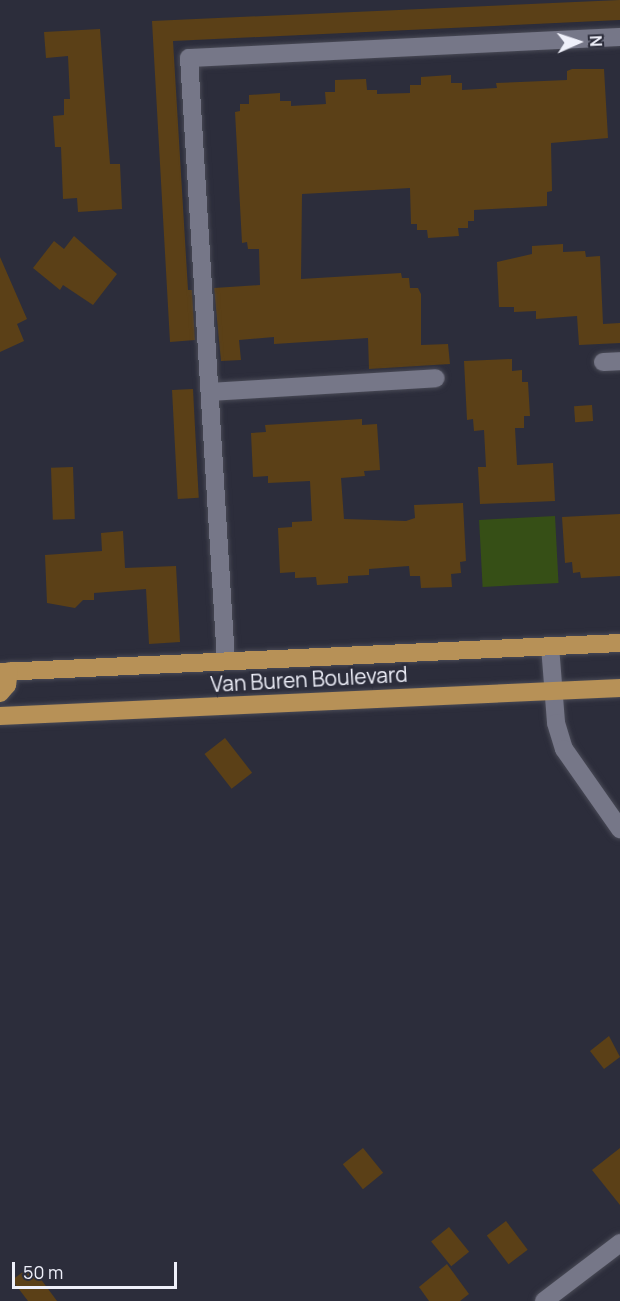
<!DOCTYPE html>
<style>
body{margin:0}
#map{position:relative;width:620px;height:1301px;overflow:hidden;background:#2c2d3b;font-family:Manrope,sans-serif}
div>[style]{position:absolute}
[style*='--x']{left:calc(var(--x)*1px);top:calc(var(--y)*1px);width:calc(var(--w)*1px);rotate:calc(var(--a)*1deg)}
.green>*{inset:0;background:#364f16;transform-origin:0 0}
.building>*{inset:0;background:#5b4017;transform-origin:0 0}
.roads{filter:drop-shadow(0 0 2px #494a56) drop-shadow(0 0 2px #494a56)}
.minor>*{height:18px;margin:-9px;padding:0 9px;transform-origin:9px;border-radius:9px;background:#767788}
.major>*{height:18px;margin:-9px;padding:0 9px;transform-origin:9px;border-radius:9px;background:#b79157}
span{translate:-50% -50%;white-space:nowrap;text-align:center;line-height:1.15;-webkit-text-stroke:5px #2c2d3b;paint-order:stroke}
.street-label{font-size:21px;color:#eff0fa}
.north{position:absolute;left:548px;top:12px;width:60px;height:60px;-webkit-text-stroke:4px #2c2d3b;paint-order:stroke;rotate:87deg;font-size:16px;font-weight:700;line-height:24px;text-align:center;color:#eff0fa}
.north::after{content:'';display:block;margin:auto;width:21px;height:27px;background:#eff0fa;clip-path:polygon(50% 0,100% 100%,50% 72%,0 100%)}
.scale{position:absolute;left:12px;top:1262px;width:165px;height:27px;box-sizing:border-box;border:3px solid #eff0fa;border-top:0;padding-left:8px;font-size:18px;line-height:21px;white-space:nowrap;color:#eff0fa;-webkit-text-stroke:4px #2c2d3b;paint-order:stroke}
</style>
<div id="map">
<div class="green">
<div style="left:555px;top:516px;width:67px;height:76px;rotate:87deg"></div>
</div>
<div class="building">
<div style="clip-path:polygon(620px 0,620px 20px,173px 41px,188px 290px,192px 290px,195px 340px,170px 342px,152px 21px)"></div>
<div style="clip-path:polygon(100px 29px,110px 164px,120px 164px,122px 209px,78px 212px,77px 198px,63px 199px,61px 147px,55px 147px,53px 116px,64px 115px,64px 99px,70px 99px,68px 56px,46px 58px,44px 32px)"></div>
<div style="clip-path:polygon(572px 69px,604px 69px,608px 138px,551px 143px,552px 191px,547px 192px,547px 206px,474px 210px,474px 221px,468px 221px,468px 228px,458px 228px,459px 236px,428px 238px,427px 230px,417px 230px,417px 224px,411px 224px,410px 188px,302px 194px,301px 279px,401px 273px,402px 278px,409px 278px,410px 288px,418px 288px,421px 294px,421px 345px,448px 344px,450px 364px,369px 369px,368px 338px,274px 344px,274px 337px,239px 340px,241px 360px,221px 361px,214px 288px,260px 285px,259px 249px,248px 249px,247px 242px,242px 243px,235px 112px,240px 111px,240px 104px,249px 104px,249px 95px,280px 93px,280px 101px,291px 101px,291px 106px,326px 104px,325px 92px,335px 92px,335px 80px,366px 79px,367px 90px,377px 90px,377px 94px,410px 93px,410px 85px,421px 85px,421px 77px,451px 75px,451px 83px,462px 83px,462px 90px,497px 88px,496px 83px,567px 80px,567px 71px)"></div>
<div style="clip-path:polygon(74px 236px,117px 274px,93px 305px,63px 285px,60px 290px,33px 268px,54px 241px,64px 249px)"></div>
<div style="clip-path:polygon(563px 244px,563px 252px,585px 251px,586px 257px,600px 256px,603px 324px,620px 323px,620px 343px,579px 345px,577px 316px,536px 319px,536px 311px,514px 312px,514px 307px,499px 307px,497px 262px,532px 254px,532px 246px)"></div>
<div style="clip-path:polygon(0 257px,27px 319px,17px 324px,24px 341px,0 352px)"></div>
<div style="clip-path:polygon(512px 359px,512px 371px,522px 370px,522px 382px,528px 382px,530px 416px,524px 416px,524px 428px,515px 428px,517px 465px,553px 463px,555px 501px,480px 504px,478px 467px,486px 467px,484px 430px,474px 431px,473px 419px,467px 420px,464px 361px)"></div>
<div style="left:193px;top:389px;width:109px;height:21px;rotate:87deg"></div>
<div style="left:592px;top:405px;width:16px;height:18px;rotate:86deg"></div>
<div style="clip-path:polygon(362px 419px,362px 425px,377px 424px,380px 470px,364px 471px,365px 476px,341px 478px,344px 519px,406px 521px,415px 518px,414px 505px,463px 503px,466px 561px,460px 562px,461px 573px,451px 574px,452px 587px,421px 588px,420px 576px,410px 576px,409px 566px,369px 569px,369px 575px,348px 576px,348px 583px,317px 585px,316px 577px,295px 578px,295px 572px,280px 573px,278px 528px,292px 527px,292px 522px,312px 521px,310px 481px,268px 483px,268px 476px,253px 477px,251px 433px,266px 432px,265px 425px)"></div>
<div style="left:73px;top:467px;width:52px;height:22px;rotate:88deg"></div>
<div style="clip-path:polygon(620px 514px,620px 576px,581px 578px,580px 572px,573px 573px,572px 562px,565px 563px,562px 517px)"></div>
<div style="clip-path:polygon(123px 531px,125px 568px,176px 566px,180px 642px,149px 644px,146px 589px,94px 593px,94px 600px,83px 600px,75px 608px,47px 603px,45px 555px,102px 551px,101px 533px)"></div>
<div style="left:225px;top:738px;width:44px;height:26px;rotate:52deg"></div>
<div style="clip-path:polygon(609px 1036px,620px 1057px,604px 1069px,590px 1051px)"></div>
<div style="left:363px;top:1148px;width:32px;height:26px;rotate:51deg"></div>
<div style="clip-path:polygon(620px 1148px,620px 1205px,592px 1170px)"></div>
<div style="left:506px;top:1221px;width:36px;height:24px;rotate:53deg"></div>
<div style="left:449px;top:1227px;width:32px;height:23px;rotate:51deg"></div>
<div style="clip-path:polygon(447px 1264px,469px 1294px,460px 1301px,429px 1301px,419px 1287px)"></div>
<div style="clip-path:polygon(31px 1266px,57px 1301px,28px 1301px,12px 1280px)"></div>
</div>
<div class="roads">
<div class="minor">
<div style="--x:603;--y:362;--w:17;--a:-3"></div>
<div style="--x:210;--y:392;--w:226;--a:-3.5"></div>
<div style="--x:550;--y:646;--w:77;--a:85.5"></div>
<div style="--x:556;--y:723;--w:27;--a:73"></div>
<div style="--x:564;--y:749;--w:98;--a:55"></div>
<div style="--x:226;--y:661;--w:604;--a:-93.51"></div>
<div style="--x:189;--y:58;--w:432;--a:-2.8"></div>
<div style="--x:544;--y:1301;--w:96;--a:-37.3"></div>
</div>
<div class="major">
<div style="--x:0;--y:672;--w:621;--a:-2.68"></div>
<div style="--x:0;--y:693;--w:11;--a:-49"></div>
<div style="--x:7;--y:685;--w:14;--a:-82"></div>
<div style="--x:0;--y:716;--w:621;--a:-2.59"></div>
</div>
</div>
<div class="street-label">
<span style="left:309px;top:679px;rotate:-3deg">Van Buren Boulevard</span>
</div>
<div class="north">N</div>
<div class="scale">50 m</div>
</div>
